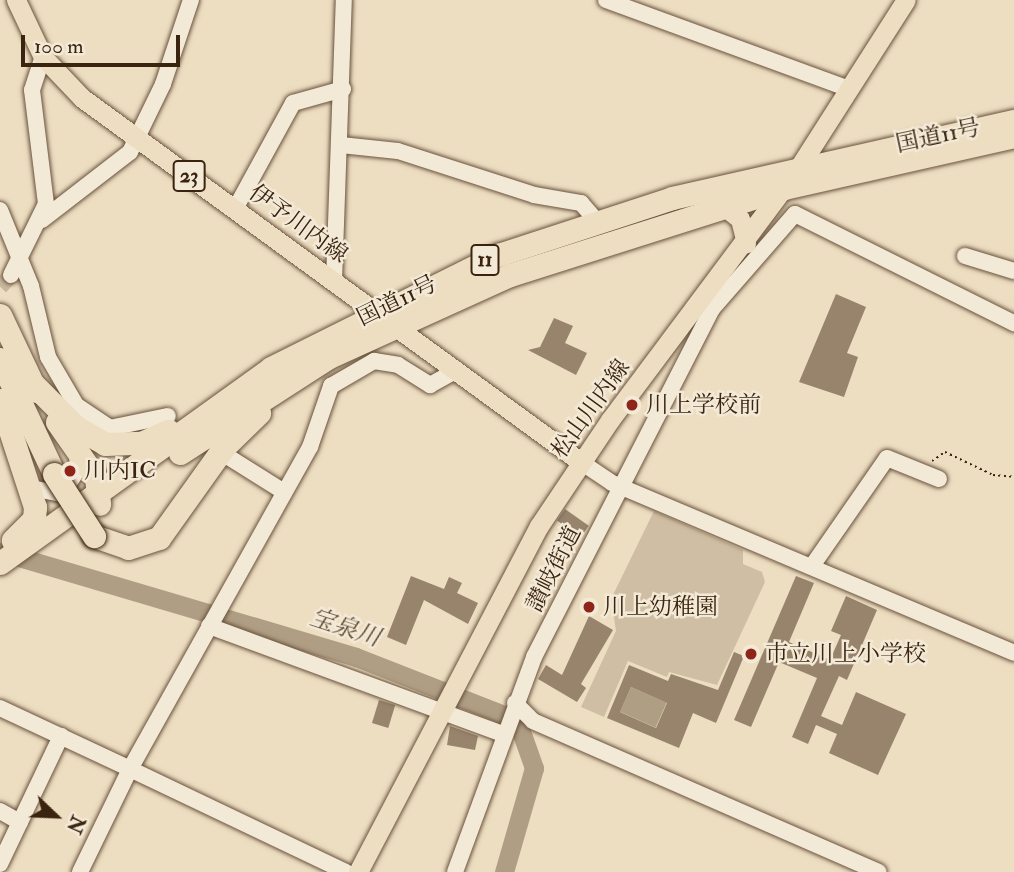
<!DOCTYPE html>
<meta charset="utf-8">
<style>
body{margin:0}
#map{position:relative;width:1014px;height:872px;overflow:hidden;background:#edddc1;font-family:"IM FELL Double Pica","Noto Serif JP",serif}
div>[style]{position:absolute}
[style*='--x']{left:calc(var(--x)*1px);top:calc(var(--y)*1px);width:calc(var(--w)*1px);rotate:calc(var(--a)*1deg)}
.green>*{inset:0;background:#cfbea3}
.water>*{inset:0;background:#b09e84;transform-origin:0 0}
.river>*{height:19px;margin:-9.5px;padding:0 9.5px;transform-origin:9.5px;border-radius:9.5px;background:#b09e84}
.building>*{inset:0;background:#98846c;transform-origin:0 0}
.minor-tunnel>*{height:16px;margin-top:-8px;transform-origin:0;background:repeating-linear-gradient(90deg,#c9b89d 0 16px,transparent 0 24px)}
.path>*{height:2px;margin-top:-1px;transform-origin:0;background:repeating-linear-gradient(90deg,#3b240f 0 2px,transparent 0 5.5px)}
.roads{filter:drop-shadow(0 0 2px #68523c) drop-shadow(0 0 2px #68523c)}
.minor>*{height:16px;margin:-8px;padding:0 8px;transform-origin:8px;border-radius:8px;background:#f3e9d7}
.major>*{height:19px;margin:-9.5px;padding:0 9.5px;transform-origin:9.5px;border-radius:9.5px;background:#edddc1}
.highway>*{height:23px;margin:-11.5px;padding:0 11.5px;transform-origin:11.5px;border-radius:11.5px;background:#edddc1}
.bridges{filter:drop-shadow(0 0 2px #3b240f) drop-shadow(0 0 2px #3b240f)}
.highway-bridge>*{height:23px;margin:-11.5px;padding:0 11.5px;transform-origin:11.5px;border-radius:11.5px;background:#edddc1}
.dots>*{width:19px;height:19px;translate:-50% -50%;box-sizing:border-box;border:4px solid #f3e9d7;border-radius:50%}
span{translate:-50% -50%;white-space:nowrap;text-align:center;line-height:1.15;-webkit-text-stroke:5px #f3e9d7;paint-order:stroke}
.shield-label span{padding:2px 5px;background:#f3e9d7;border:2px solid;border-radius:5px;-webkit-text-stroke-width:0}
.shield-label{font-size:21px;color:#3b240f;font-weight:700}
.street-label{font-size:23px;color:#3b240f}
.poi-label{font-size:23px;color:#3b240f}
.left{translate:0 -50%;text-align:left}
.water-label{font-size:24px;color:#5e4932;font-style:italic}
.north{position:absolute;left:21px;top:781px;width:70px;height:70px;-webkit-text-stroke:5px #f3e9d7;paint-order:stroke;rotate:113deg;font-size:19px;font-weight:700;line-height:28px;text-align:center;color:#3b240f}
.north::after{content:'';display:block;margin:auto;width:24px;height:32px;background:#3b240f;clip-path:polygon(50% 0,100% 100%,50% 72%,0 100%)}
.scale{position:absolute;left:21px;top:35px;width:159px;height:32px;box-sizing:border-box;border:4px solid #3b240f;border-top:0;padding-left:9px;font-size:21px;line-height:24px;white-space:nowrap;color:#3b240f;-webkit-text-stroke:5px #f3e9d7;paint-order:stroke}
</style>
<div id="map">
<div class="green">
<div style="clip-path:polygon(654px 511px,743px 550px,743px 564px,762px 572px,765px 582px,717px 685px,669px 672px,667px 677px,628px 661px,604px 717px,581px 707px,616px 631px,611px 599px)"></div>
</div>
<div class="water">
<div style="left:631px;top:687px;width:39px;height:27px;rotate:24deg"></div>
</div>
<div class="river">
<div style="--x:2;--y:552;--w:369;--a:16.5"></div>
<div style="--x:356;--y:657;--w:173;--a:21.4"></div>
<div style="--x:517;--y:720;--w:51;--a:70.5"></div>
<div style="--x:534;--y:768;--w:108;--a:106.1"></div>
</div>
<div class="building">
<div style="clip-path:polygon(836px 294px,866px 307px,847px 353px,858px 357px,844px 397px,799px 382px)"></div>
<div style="clip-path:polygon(554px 318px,573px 326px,565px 343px,587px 353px,576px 375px,528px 350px,540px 347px)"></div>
<div style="left:565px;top:509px;width:29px;height:14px;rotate:35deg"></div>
<div style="clip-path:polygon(411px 576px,444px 589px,449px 577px,462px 583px,457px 593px,478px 603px,468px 624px,424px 600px,406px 645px,387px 637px)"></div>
<div style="clip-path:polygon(796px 576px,814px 583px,789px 642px,830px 660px,841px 635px,831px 631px,846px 596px,877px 610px,847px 680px,839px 676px,821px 716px,842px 725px,856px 692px,906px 714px,878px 775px,829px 753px,837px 734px,816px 725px,808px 744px,792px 737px,817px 678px,779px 662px,751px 727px,734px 720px)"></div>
<div style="clip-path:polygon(589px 616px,613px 630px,581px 684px,586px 688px,577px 702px,538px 679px,546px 665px,562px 675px)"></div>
<div style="clip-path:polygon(evenodd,734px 652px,744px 656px,716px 723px,693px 713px,679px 748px,607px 718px,629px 665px,668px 681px,671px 674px,718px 690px,734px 652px,631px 687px,667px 703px,656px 728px,620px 712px,631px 687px)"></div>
<div style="left:379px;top:700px;width:17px;height:24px;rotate:17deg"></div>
<div style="clip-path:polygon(450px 726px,478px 736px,475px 750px,447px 745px)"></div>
</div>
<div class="minor-tunnel">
<div style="--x:0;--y:287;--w:16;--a:-47"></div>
</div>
<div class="path">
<div style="--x:932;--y:461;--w:16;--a:-35"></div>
<div style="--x:945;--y:452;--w:53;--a:25.6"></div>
<div style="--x:993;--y:475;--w:21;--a:5"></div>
</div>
<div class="roads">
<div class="minor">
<div style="--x:606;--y:0;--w:259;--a:20.1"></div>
<div style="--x:341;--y:145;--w:57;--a:6"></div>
<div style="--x:398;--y:151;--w:143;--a:17.9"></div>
<div style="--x:534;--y:195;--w:48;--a:9.7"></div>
<div style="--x:581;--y:203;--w:23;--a:49"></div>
<div style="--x:235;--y:209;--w:121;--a:-61.3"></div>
<div style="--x:293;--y:103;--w:52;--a:-15.6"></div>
<div style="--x:0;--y:210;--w:82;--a:67.8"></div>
<div style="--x:31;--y:286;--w:73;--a:76.5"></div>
<div style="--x:48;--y:357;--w:56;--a:59.7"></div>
<div style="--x:76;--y:405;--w:41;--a:34.1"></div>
<div style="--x:110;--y:428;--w:59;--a:-11.7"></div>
<div style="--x:42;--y:220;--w:111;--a:-37.7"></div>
<div style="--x:130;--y:152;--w:76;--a:-64.1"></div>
<div style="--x:163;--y:84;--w:89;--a:-71.6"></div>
<div style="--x:965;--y:256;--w:51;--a:17"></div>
<div style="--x:11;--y:275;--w:79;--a:-63.8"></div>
<div style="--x:46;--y:204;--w:115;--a:-97"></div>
<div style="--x:32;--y:90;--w:35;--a:-72"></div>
<div style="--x:334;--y:281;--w:281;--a:-88"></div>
<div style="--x:712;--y:309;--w:126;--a:-48.9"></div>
<div style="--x:795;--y:214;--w:245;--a:26.5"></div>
<div style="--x:230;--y:458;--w:64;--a:32.2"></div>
<div style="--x:581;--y:462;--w:37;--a:34"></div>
<div style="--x:612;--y:483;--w:436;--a:22.9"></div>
<div style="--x:31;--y:488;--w:32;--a:11"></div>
<div style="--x:62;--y:494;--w:27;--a:-57"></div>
<div style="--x:77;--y:471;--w:18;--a:-87"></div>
<div style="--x:812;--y:566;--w:131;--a:-55.2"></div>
<div style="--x:887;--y:458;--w:56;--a:22"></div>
<div style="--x:209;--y:626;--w:313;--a:20.2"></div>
<div style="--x:515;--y:703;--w:25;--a:45"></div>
<div style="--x:533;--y:721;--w:377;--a:23.6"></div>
<div style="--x:0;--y:708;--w:144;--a:25.1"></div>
<div style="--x:130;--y:769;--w:369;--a:-60.8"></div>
<div style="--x:310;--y:447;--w:65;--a:-71"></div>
<div style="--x:331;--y:386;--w:50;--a:-30.2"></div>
<div style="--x:374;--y:361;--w:24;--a:9"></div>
<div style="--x:398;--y:365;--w:38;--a:32"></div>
<div style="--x:430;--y:385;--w:31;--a:-29"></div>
<div style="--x:0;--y:811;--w:23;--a:29"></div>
<div style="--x:0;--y:864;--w:142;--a:-64.5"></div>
<div style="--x:80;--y:872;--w:114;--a:-64.1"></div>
<div style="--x:130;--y:769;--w:239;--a:25.5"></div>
<div style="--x:455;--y:872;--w:229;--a:-69.8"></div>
<div style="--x:534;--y:657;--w:391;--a:-62.9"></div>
<div style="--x:712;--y:309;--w:13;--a:-148"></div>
</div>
<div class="major">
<div style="--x:16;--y:0;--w:63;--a:64.7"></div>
<div style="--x:43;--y:57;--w:57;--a:46.4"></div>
<div style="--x:82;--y:98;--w:618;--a:36.11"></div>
<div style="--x:725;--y:207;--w:19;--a:39"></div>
<div style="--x:740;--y:219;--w:25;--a:76"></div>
<div style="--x:358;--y:872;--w:390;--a:-62.4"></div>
<div style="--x:539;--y:526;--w:128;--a:-56.2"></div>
<div style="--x:610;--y:420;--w:316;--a:-53.2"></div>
<div style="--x:799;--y:167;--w:198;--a:-57.4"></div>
</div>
<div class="highway">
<div style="--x:0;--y:315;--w:84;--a:64.7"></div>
<div style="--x:0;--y:359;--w:127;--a:64.8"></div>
<div style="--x:27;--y:378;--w:69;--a:45"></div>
<div style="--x:76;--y:427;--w:34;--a:30"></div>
<div style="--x:105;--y:444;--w:36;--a:-2"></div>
<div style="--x:141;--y:443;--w:30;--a:-24"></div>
<div style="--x:0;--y:400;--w:113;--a:71.9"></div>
<div style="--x:35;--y:507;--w:12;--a:95"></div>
<div style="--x:34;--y:519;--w:30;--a:135"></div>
<div style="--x:57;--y:422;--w:68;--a:55.1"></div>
<div style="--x:96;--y:478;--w:26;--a:83"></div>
<div style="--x:180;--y:453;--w:177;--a:-32.8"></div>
<div style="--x:329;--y:357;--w:199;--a:-24.4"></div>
<div style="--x:510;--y:275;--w:287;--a:-17.6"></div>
<div style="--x:784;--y:188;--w:236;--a:-12.7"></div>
<div style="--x:94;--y:536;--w:36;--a:19"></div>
<div style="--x:128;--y:548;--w:33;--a:-18"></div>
<div style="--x:159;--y:538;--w:112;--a:-54.5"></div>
<div style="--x:224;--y:447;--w:49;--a:-44.2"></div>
<div style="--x:0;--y:563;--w:334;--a:-35.7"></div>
<div style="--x:271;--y:368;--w:254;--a:-26.5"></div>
<div style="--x:498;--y:255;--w:183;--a:-18.1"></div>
<div style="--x:672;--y:198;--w:351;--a:-12.7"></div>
</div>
</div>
<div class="bridges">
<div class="highway-bridge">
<div style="--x:54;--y:474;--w:74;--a:57.2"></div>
</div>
</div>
<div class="dots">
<div style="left:632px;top:405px;background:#8f2418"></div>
<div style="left:70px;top:471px;background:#8f2418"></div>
<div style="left:589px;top:607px;background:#8f2418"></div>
<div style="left:751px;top:654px;background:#8f2418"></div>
</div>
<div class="shield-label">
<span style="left:189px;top:176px">23</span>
<span style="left:485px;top:260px">11</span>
</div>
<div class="street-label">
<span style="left:938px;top:136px;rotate:-12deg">国道11号</span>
<span style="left:298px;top:224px;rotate:36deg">伊予川内線</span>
<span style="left:397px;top:301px;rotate:-26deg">国道11号</span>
<span style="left:591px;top:409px;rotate:-54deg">松山川内線</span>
<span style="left:554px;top:569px;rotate:-63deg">讃岐街道</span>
</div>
<div class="poi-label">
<span class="left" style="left:646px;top:405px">川上学校前</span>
<span class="left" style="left:84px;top:471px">川内IC</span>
<span class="left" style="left:603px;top:607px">川上幼稚園</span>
<span class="left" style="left:765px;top:654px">市立川上小学校</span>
</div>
<div class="water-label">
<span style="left:345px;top:628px;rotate:18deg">宝泉川</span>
</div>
<div class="north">N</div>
<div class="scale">100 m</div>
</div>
